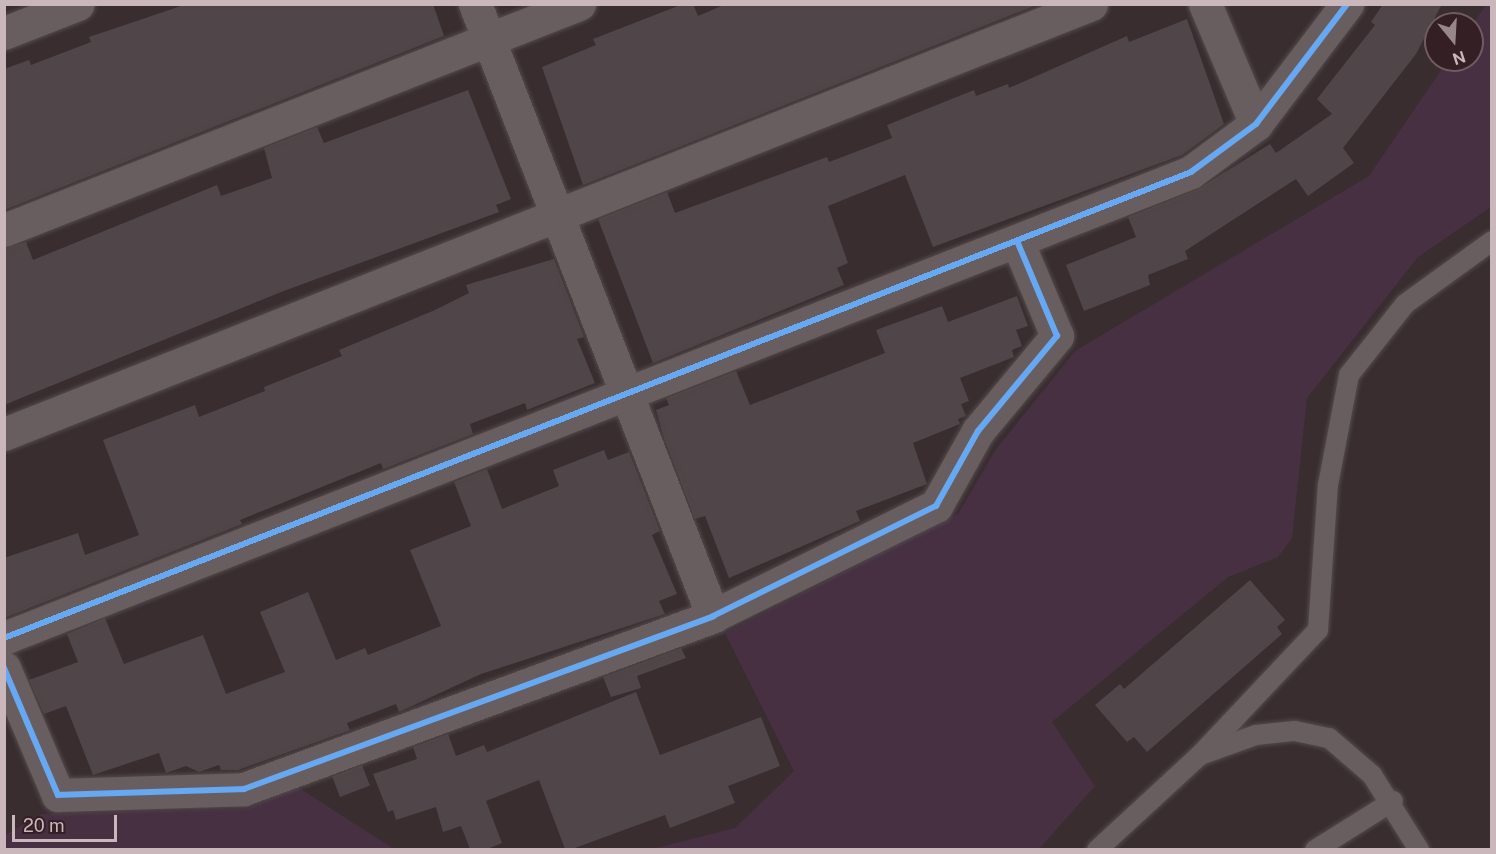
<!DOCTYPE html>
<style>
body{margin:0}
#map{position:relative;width:1496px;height:854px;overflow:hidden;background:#392d30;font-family:"Public Sans",sans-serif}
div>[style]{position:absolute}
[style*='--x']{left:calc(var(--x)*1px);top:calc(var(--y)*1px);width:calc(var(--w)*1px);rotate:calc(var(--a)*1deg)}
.green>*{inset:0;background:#463042}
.building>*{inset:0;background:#504548;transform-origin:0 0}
.roads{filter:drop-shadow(0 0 2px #544a4c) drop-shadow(0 0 2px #544a4c)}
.service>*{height:20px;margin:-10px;padding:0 10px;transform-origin:10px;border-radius:10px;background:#685d5f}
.minor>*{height:33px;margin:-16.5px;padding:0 16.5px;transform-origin:16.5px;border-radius:16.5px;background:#685d5f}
.cycleway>*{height:6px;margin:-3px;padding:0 3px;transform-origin:3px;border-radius:3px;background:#66a8f1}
span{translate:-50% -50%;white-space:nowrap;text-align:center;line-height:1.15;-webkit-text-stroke:6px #341f24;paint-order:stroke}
.frame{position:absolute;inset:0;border:6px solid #c9b7bb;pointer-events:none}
.north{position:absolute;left:1424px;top:12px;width:60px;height:60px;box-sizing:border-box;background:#341f24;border:2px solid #705c60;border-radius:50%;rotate:162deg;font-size:16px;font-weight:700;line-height:24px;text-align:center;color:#c9b7bb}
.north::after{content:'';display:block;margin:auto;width:21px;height:27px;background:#97878a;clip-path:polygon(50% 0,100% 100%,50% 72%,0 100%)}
.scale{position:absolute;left:12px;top:815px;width:105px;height:27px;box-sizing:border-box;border:3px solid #c9b7bb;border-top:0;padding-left:8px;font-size:18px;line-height:21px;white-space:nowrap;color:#c9b7bb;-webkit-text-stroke:4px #341f24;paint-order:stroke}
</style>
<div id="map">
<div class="green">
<div style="clip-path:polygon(1486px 5px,1492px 5px,1491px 207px,1418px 257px,1307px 398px,1292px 538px,1278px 557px,1228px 577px,1052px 722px,1095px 786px,1039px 849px,652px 849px,735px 828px,794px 771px,725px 633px,958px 514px,996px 449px,1075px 351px,1369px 176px,1448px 60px,1472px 60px,1472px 25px)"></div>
<div style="clip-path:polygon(296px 786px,394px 849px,5px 850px,5px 835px,42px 814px,247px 809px)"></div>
</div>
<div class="building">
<div style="clip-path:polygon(187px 4px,433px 4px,444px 36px,4px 210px,4px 69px,29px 60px,31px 65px,91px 42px,89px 37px)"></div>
<div style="clip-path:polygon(683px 4px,693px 4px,698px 16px,726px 4px,1039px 4px,583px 185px,542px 67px,596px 45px,593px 39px)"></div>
<div style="clip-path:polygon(1383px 4px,1442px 4px,1416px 54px,1343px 148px,1354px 163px,1308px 196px,1296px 179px,1185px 251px,1188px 259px,1148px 275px,1150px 285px,1084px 311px,1066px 265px,1136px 237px,1128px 217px,1198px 189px,1270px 144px,1276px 153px,1332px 114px,1317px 99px,1375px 25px,1371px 22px)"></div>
<div style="clip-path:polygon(1187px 19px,1224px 124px,1182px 155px,933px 247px,905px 175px,828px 206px,848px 263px,837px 268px,844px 285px,653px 363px,598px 219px,667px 192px,675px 213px,827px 157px,829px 162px,892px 138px,887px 125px,974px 90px,976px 96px,1008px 84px,1009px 88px,1127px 36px,1129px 42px)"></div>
<div style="clip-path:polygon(468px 90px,511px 199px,496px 205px,499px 212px,281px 292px,4px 405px,5px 248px,26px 242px,33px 260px,217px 185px,221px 196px,272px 178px,264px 148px,317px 127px,324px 143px)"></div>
<div style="clip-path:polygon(554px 259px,584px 337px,577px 339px,595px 383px,527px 410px,525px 403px,470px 424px,473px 434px,383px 469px,381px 463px,240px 520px,242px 524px,4px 618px,4px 558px,78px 533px,85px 555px,139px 535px,103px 440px,195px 405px,199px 417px,265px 391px,264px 387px,342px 356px,339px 350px,435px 310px,469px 293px,466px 285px)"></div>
<div style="clip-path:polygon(1017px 296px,1028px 326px,1016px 330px,1022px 346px,1012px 350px,1014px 357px,960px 378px,969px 401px,961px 404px,966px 416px,958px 419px,960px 424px,913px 443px,927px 484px,856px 511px,860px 521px,729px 578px,705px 516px,695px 519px,664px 438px,656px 410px,669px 405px,666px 398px,736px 371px,750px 405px,885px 353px,876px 330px,942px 306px,948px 322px)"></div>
<div style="clip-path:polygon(604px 450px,608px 460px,629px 452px,660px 531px,652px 535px,677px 594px,659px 601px,665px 614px,481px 674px,399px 712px,396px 704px,347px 723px,350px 730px,238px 770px,221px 770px,219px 765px,199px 772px,186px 766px,166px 773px,159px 753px,93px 775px,66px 706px,44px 714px,29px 680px,78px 662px,67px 634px,105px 618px,124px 664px,203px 635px,226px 694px,285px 672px,260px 612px,308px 592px,336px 660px,365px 648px,368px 655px,441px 626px,410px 550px,471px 526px,454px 482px,487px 469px,502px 509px,559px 486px,553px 470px)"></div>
<div style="clip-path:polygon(1250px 580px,1285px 620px,1277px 627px,1282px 634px,1147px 752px,1134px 737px,1127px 742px,1095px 705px,1120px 684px,1124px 689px)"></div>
<div style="clip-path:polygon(681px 648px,686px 658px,637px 676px,641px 688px,611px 697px,603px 677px)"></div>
<div style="clip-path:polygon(636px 692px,660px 755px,761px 717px,780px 766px,728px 786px,735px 803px,670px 828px,665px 815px,572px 849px,565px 849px,539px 780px,486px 801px,502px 843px,487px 849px,470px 849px,461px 826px,443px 832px,436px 807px,396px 820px,393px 810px,388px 812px,373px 774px,417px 759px,413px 747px,448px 734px,456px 756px,484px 745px,487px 752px)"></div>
<div style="left:362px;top:765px;width:22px;height:32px;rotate:69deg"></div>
</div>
<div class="roads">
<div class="service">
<div style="--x:1200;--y:755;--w:172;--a:-46.7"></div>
<div style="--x:1318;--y:630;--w:145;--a:-86.1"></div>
<div style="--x:1328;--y:485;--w:112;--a:-79.2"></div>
<div style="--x:1349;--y:375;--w:90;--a:-51.7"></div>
<div style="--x:1405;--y:304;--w:107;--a:-35.9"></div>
<div style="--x:1097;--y:850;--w:140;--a:-42.7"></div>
<div style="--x:1200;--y:755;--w:59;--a:-19.7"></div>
<div style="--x:1256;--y:735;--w:39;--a:-6"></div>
<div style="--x:1295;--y:731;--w:35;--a:12"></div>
<div style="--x:1329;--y:738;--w:57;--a:40.7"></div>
<div style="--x:1372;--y:775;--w:89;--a:57.9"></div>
<div style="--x:1315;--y:850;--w:92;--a:-32.1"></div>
</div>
<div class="minor">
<div style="--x:475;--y:4;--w:657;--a:68.75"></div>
<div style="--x:1205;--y:4;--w:130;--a:67"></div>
<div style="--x:4;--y:33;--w:79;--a:-21.4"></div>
<div style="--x:4;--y:230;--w:618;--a:-21.46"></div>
<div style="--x:4;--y:434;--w:1169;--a:-21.58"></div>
<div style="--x:4;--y:638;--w:1275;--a:-21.43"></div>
<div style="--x:1191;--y:172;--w:81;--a:-36.4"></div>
<div style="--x:1256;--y:124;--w:151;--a:-52.8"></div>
<div style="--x:4;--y:668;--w:138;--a:67"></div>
<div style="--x:58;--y:795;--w:186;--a:-1.8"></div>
<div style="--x:244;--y:789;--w:500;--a:-20.2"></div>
<div style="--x:713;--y:616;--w:249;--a:-26.3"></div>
<div style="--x:936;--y:506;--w:86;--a:-60.8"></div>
<div style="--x:978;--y:431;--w:124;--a:-50.3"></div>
<div style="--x:1057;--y:336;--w:103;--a:-112.8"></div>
</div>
</div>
<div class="cycleway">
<div style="--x:4;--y:638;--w:1275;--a:-21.43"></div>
<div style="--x:1191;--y:172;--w:81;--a:-36.4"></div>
<div style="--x:1256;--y:124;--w:151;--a:-52.8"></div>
<div style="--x:4;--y:668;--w:138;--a:67"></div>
<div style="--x:58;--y:795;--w:186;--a:-1.8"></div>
<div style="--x:244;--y:789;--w:500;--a:-20.2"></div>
<div style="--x:713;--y:616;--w:249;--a:-26.3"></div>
<div style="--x:936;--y:506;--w:86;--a:-60.8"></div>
<div style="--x:978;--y:431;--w:124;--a:-50.3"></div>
<div style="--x:1057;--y:336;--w:103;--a:-112.8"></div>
</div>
<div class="frame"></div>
<div class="north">N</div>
<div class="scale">20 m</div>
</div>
